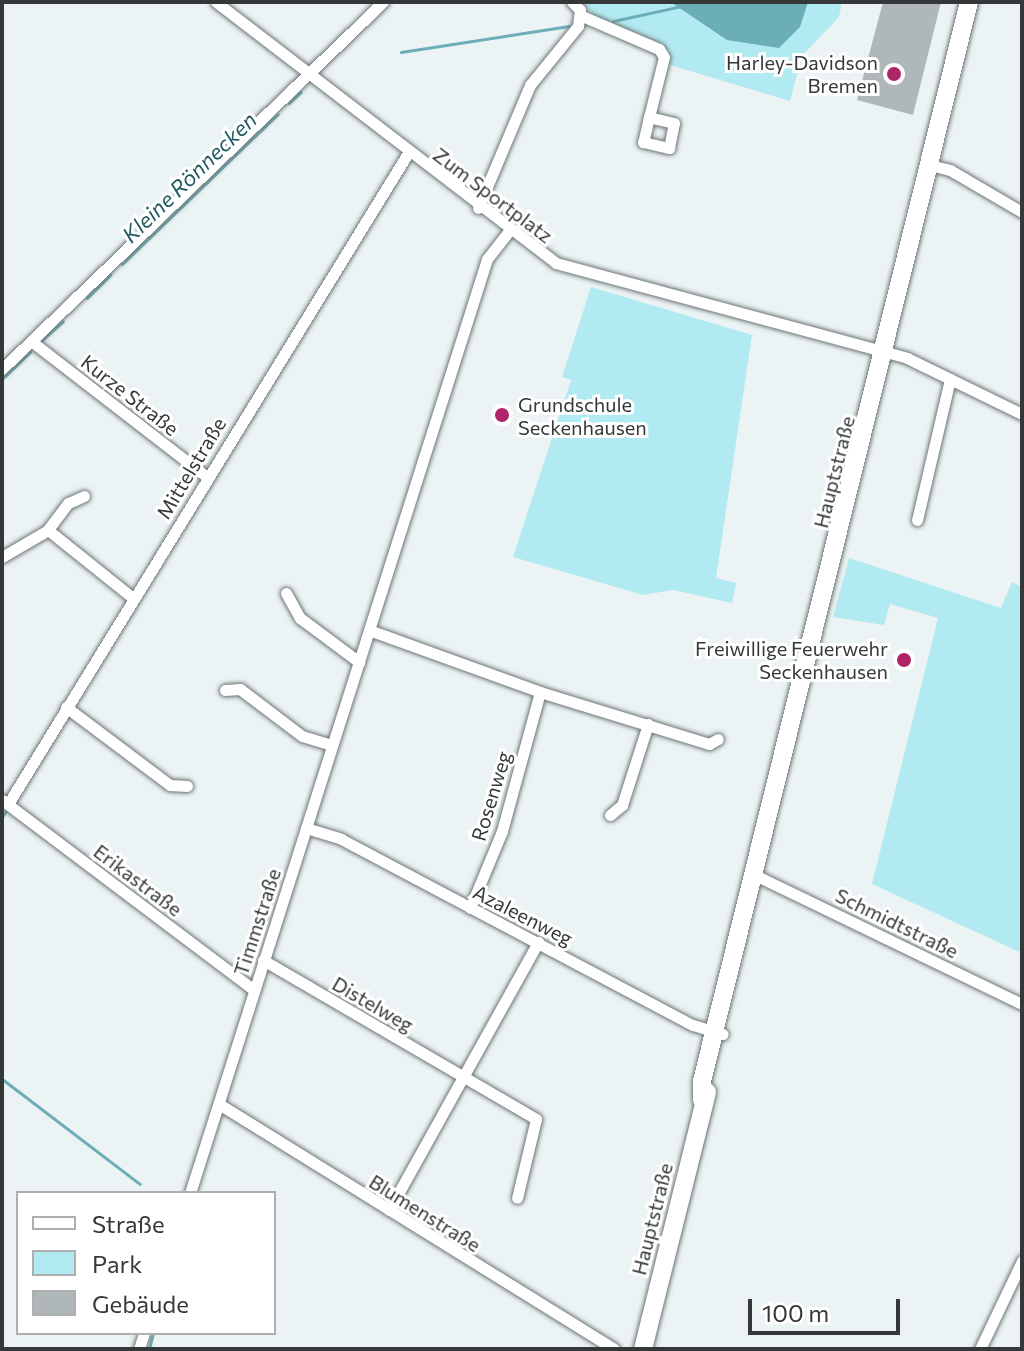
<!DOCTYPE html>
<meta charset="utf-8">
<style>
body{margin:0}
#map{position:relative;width:1024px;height:1351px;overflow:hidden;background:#ebf3f4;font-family:Commissioner,sans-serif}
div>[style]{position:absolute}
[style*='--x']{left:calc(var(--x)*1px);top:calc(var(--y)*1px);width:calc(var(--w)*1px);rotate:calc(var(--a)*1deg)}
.green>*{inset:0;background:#b2eaf1}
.water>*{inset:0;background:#6caeb7}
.stream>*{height:3px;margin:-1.5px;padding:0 1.5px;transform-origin:1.5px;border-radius:1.5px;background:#6caeb7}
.building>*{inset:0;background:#afb7b8}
.roads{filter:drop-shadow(0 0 2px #6d7576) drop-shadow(0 0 2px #6d7576)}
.minor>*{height:11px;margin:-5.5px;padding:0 5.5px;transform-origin:5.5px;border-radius:5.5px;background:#fff}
.primary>*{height:18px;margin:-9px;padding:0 9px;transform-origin:9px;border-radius:9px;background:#fff}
.dots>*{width:22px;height:22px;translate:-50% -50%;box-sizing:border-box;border:4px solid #fff;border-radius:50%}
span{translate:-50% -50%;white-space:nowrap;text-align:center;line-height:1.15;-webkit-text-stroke:6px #fff;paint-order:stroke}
.poi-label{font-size:20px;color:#353839}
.right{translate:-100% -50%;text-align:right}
.left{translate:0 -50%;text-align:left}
.street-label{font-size:20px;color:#353839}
.water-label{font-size:22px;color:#215a61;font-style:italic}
.frame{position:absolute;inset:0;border:4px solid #353839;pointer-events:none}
.legend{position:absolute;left:16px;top:1191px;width:260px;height:144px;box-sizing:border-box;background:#fff;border:2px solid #aeafb0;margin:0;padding:10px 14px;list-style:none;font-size:24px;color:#353839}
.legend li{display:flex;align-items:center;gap:16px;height:40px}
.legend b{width:40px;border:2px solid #aeafb0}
.scale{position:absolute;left:748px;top:1299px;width:152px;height:36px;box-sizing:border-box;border:4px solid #353839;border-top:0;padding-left:10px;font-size:24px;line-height:28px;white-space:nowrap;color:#353839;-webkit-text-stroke:6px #fff;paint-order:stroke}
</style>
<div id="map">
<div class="green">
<div style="clip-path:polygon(582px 2px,842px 2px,839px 17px,802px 56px,790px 101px,667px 64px,669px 51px,596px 18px)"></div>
<div style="clip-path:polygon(591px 287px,752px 335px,716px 578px,736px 583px,732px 603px,673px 590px,643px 595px,513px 557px,571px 380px,562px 377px)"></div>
<div style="clip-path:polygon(849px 558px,1001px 608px,1012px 582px,1022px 587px,1022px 953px,872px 884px,938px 618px,890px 604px,884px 625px,833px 617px)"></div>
</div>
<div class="water">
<div style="clip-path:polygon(808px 2px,800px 27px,779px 48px,727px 40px,672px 3px)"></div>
</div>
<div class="stream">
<div style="--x:613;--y:21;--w:71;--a:-12.3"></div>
<div style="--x:401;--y:52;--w:170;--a:-8.8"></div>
<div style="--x:289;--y:103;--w:16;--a:-43"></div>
<div style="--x:122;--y:264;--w:216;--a:-43.9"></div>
<div style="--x:87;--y:298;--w:33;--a:-45"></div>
<div style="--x:42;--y:340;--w:28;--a:-42"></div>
<div style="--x:2;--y:379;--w:39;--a:-44"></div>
<div style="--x:2;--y:817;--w:7;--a:-56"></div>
<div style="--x:2;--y:1079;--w:173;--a:37.3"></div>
<div style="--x:149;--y:1349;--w:16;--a:-76"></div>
</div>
<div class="building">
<div style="clip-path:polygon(883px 2px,941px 2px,913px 115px,857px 100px)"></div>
</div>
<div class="roads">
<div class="minor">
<div style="--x:216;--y:2;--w:429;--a:37.5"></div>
<div style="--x:556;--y:263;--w:364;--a:15.1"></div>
<div style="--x:907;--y:358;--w:128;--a:26"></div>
<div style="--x:582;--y:16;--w:84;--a:23.2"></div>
<div style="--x:659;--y:49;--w:9;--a:58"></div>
<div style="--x:664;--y:57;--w:62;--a:104"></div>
<div style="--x:649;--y:117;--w:26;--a:103"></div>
<div style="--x:643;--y:142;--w:27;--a:13"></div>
<div style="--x:669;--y:148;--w:25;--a:-79"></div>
<div style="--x:674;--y:123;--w:26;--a:-167"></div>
<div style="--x:930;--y:165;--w:21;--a:14"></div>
<div style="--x:950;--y:170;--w:83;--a:30.3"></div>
<div style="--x:478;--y:208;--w:134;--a:-67.1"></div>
<div style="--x:530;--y:85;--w:76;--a:-50.9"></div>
<div style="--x:578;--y:26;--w:16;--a:-83"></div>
<div style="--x:580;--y:10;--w:11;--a:-135"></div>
<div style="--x:31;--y:341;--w:222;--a:37.7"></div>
<div style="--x:2;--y:369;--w:529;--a:-43.93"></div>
<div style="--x:84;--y:496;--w:17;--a:156"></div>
<div style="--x:68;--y:503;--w:34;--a:127"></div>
<div style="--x:48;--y:530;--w:110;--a:38.7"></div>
<div style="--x:917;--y:520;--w:145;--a:-76.8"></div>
<div style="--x:2;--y:557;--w:53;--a:-30.4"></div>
<div style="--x:286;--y:593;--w:29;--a:61"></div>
<div style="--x:300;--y:618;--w:74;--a:36.7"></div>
<div style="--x:369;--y:630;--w:182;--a:19.9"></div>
<div style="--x:540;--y:692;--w:177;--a:17.1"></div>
<div style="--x:709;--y:744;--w:10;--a:-29"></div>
<div style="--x:225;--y:690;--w:15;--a:-4"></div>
<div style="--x:240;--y:689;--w:78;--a:37.2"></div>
<div style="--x:302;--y:736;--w:31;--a:17"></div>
<div style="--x:66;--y:707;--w:130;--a:36.9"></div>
<div style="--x:170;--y:785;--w:17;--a:3"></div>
<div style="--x:2;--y:800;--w:314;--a:37"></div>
<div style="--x:8;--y:804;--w:764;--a:-58.43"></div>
<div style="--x:610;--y:815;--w:16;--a:-40"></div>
<div style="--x:622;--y:805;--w:85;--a:-72.2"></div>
<div style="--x:306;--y:828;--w:37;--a:17"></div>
<div style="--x:341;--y:839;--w:398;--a:27.9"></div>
<div style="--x:693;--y:1025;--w:31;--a:17"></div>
<div style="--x:757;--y:876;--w:294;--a:25.8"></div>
<div style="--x:470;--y:908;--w:83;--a:-67.4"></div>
<div style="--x:502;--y:831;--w:144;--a:-74.7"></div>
<div style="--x:263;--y:960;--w:316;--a:30.2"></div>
<div style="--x:536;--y:1119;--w:81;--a:103.5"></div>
<div style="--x:219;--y:1104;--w:465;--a:31.8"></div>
<div style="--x:190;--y:1193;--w:980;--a:-72.36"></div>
<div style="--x:487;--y:259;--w:36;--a:-52"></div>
<div style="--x:389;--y:1210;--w:307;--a:-60.9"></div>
<div style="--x:139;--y:1349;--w:17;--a:-73"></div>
<div style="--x:980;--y:1349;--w:98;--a:-64.5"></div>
</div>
<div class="primary">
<div style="--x:702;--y:1100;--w:19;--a:-90"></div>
<div style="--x:702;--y:1081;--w:1112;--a:-76.1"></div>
<div style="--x:643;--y:1349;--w:265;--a:-76"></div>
</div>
</div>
<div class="dots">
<div style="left:894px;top:74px;background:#ae2568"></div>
<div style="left:502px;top:415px;background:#ae2568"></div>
<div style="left:904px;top:660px;background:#ae2568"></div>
</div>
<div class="poi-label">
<span class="right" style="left:878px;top:74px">Harley-Davidson<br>Bremen</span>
<span class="left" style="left:518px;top:416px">Grundschule<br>Seckenhausen</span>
<span class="right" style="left:888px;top:660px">Freiwillige Feuerwehr<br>Seckenhausen</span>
</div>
<div class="street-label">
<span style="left:493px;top:195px;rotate:37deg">Zum Sportplatz</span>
<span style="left:130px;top:395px;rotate:38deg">Kurze Straße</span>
<span style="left:191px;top:468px;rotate:-59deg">Mittelstraße</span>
<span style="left:834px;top:472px;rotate:-76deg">Hauptstraße</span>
<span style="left:491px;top:796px;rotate:-73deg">Rosenweg</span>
<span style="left:138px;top:880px;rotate:37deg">Erikastraße</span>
<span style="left:523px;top:915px;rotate:27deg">Azaleenweg</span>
<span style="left:257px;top:922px;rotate:-72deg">Timmstraße</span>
<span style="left:897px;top:923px;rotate:26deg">Schmidtstraße</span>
<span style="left:373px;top:1004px;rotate:30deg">Distelweg</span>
<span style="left:425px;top:1213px;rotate:32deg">Blumenstraße</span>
<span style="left:652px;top:1219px;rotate:-76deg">Hauptstraße</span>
</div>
<div class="water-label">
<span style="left:189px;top:177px;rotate:-44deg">Kleine Rönnecken</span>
</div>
<div class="frame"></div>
<ul class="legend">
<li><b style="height:10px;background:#fff"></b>Straße</li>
<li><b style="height:22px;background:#b2eaf1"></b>Park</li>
<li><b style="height:22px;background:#afb7b8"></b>Gebäude</li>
</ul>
<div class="scale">100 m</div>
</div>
